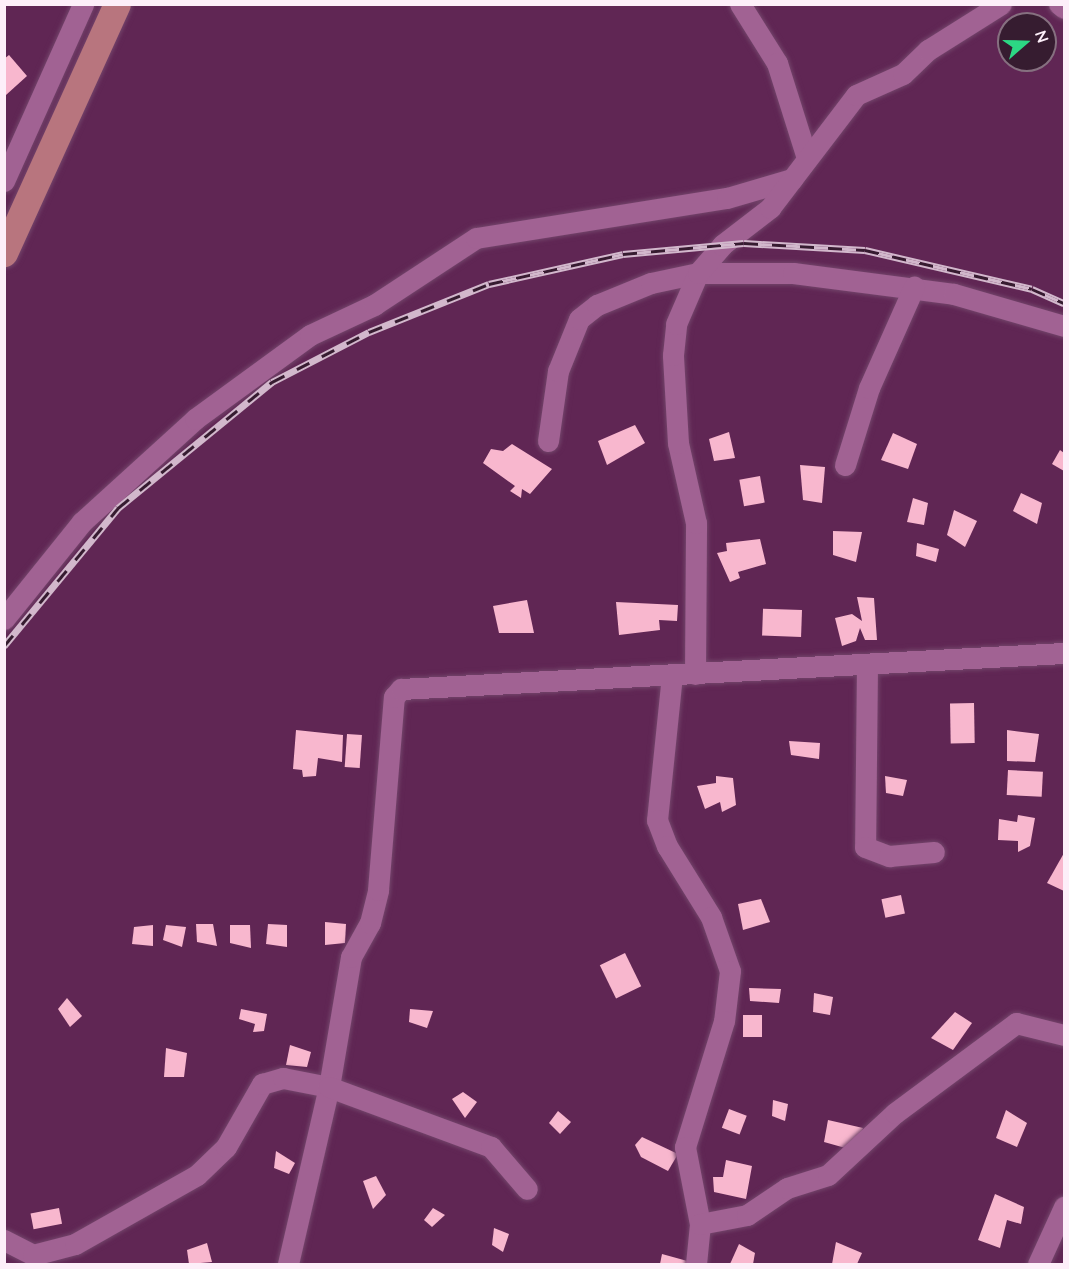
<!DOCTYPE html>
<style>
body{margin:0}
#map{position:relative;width:1069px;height:1269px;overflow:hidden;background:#602654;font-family:Quicksand,sans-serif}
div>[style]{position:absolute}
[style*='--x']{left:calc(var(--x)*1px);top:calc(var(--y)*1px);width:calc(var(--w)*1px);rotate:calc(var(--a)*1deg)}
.building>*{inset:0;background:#f8b7ce;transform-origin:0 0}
.roads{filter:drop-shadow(0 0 2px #73456b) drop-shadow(0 0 2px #73456b)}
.minor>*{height:21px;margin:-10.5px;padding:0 10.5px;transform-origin:10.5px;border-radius:10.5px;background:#a16293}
.major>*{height:27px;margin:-13.5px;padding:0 13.5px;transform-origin:13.5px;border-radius:13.5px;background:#b8757e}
.rail>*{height:7px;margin-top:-3.5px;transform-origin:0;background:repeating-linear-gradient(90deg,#361c30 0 14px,#d2b8cc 0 28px);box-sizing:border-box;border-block:2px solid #d2b8cc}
span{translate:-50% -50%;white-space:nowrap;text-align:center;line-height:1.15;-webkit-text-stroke:6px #361c30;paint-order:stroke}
.frame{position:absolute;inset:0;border:6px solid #fdeff9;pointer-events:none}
.north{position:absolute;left:997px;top:12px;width:60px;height:60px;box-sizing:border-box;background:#361c30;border:2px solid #867080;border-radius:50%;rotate:70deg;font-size:16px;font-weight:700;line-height:24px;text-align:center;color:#fdeff9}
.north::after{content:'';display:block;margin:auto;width:21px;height:27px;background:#2cd884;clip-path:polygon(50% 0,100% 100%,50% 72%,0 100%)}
</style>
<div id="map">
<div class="building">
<div style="clip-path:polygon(9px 55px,27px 76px,6px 95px,4px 59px)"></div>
<div style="clip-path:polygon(635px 425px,645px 443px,607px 465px,598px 441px)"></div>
<div style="clip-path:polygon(729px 432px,735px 458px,714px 461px,709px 439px)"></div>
<div style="clip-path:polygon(893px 433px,917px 444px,908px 469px,881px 460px)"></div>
<div style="clip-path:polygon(512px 444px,552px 469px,530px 494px,522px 489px,521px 498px,510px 491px,515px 486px,483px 463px,491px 449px,503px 451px)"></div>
<div style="clip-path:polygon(1060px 450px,1064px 453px,1064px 471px,1052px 464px)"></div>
<div style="clip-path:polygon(800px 465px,825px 467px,822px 503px,803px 500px)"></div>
<div style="left:760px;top:476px;width:27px;height:21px;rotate:80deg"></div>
<div style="clip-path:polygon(1021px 493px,1042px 503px,1037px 524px,1013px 511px)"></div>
<div style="clip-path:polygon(913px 498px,928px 503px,924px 525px,907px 522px)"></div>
<div style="clip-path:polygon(954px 510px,977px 521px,965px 547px,947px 535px)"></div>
<div style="clip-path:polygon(833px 531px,862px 532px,856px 562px,833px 555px)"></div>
<div style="clip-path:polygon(760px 539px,766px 564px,738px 572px,740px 578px,730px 582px,717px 553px,727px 551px,726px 543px)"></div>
<div style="clip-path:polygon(917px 543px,939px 549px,936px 562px,916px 556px)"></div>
<div style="clip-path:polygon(857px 597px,874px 598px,877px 640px,865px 640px,860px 628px,856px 641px,842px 646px,835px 618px,852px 614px,862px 621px)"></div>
<div style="clip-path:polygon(527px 600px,534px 633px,499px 633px,493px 606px)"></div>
<div style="clip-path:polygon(616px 602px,678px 605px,677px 621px,659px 620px,660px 630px,619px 635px)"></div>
<div style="left:802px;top:610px;width:27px;height:39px;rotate:92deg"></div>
<div style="left:974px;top:703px;width:40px;height:24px;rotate:89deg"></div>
<div style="clip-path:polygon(296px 730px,343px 735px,342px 762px,318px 758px,316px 776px,303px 777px,302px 770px,293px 769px)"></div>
<div style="clip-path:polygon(1007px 730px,1039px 734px,1035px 762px,1007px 761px)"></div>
<div style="left:347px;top:734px;width:15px;height:33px;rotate:4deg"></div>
<div style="clip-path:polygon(789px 741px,820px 743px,819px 759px,791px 755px)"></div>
<div style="left:1008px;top:770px;width:35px;height:25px;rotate:3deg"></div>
<div style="clip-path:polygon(716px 776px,733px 778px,736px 805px,722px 812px,720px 802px,705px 809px,697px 786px,716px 783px)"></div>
<div style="clip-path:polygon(885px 776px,907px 780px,903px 796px,886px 793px)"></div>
<div style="clip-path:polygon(1018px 815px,1035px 818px,1030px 846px,1018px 852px,1018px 841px,998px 840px,999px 819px,1017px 822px)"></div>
<div style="clip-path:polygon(1064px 853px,1064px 891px,1047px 883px)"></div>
<div style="left:901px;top:895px;width:19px;height:20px;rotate:78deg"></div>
<div style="clip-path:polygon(761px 899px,770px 922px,743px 930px,738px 904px)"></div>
<div style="clip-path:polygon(325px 922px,346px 924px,345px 943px,325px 945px)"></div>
<div style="clip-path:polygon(196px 924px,213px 924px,217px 946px,197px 942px)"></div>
<div style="clip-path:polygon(268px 924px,287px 925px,287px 947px,266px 944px)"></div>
<div style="clip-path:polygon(153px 925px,153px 946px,132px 944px,134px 927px)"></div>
<div style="clip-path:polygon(166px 925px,186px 927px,182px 947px,163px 940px)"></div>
<div style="clip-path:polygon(230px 925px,250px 925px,251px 948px,230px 943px)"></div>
<div style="left:625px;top:953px;width:37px;height:28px;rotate:64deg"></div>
<div style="clip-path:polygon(749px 988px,781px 989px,779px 1003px,750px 1001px)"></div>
<div style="clip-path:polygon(814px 993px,833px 997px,830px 1015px,813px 1012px)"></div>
<div style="clip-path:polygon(67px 998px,82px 1016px,70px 1027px,58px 1009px)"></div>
<div style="clip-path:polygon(241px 1009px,267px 1014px,264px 1031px,253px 1032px,255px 1024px,239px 1019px)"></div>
<div style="clip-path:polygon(410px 1009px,433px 1011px,427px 1028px,409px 1022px)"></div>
<div style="clip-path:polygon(955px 1012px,972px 1023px,953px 1050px,931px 1038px)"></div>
<div style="left:743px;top:1015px;width:19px;height:22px"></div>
<div style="clip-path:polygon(290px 1045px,311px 1052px,307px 1067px,286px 1065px)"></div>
<div style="clip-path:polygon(166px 1048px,187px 1053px,184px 1077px,164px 1077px)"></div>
<div style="clip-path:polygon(463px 1092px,477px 1102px,465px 1118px,452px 1099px)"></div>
<div style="clip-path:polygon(773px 1100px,788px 1104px,785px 1121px,772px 1116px)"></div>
<div style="left:729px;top:1109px;width:19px;height:20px;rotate:21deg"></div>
<div style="clip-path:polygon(1006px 1110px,1027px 1123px,1017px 1147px,996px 1138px)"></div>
<div style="clip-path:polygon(558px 1111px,571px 1122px,560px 1134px,549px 1123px)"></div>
<div style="clip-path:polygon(828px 1120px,863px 1128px,856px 1151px,824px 1142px)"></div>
<div style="clip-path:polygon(642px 1137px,678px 1154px,668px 1171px,641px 1157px,635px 1145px)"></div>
<div style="clip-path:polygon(276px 1151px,295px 1163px,289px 1174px,274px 1168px)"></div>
<div style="clip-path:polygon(726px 1160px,752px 1166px,746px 1199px,714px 1192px,713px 1177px,723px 1177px)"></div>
<div style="clip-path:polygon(376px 1176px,386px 1195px,373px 1209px,363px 1181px)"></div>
<div style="clip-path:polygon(995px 1194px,1024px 1207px,1021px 1224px,1007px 1220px,1000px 1248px,978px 1240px)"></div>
<div style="left:59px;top:1208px;width:16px;height:29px;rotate:79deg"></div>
<div style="clip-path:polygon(433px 1208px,445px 1215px,432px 1227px,424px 1220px)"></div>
<div style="clip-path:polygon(494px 1228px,509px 1234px,503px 1252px,492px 1245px)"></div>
<div style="clip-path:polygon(836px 1242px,862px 1253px,857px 1264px,832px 1264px)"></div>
<div style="clip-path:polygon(207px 1243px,212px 1262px,189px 1264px,187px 1250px)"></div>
<div style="clip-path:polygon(739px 1244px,755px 1253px,753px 1264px,730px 1264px)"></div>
<div style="clip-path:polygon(662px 1254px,691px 1262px,690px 1264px,660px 1264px)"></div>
</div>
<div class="roads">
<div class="minor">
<div style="--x:740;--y:4;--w:70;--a:57.9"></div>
<div style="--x:777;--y:63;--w:100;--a:72.5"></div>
<div style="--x:1059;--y:4;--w:6;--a:39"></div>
<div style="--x:4;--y:181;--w:194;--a:-65.9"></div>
<div style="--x:548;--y:441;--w:71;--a:-81.9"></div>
<div style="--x:558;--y:371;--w:56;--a:-68"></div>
<div style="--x:579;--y:319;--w:23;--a:-38"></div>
<div style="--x:597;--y:305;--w:58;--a:-22.2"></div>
<div style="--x:651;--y:283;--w:48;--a:-12"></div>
<div style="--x:698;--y:273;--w:95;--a:0"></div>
<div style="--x:793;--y:273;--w:162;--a:7.4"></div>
<div style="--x:954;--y:294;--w:115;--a:16.2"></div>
<div style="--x:845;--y:465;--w:81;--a:-72.7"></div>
<div style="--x:869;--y:388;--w:111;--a:-66"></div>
<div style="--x:4;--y:619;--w:124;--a:-51.2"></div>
<div style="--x:82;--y:522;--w:153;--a:-42.3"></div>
<div style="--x:195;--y:419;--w:142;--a:-36.1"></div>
<div style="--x:310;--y:335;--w:71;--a:-25.1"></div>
<div style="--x:374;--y:305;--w:122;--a:-33.3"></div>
<div style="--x:476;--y:238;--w:254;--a:-9.1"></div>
<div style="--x:727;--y:198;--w:68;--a:-16.3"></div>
<div style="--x:867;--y:665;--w:182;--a:90.6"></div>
<div style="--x:865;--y:847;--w:26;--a:21"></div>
<div style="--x:889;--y:856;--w:45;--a:-5.1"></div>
<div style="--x:695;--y:674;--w:151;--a:-89.6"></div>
<div style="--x:696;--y:523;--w:82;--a:-102.7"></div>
<div style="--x:678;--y:443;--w:88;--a:-93.3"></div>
<div style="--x:673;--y:355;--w:31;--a:-84"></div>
<div style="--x:676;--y:324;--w:56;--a:-66.7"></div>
<div style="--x:698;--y:273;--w:37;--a:-49"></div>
<div style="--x:722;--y:245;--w:61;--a:-37.6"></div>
<div style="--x:770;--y:208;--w:142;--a:-52.7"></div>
<div style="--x:856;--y:95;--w:51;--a:-24.1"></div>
<div style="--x:903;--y:74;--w:35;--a:-44"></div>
<div style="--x:928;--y:50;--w:86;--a:-32.2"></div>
<div style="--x:672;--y:675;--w:146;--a:95.9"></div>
<div style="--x:657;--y:820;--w:28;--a:69"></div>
<div style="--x:667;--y:846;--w:84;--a:58.2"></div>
<div style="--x:711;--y:917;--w:57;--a:70.6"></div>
<div style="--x:730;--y:971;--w:50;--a:96.8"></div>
<div style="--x:724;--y:1021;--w:132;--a:107.2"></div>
<div style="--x:685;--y:1147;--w:78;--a:79"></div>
<div style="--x:700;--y:1224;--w:40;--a:95.7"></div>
<div style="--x:700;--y:1224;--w:48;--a:-10.8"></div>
<div style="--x:747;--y:1215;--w:48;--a:-34"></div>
<div style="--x:787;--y:1188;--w:43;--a:-17.6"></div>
<div style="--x:828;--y:1175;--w:91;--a:-42.8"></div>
<div style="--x:895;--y:1113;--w:151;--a:-36.6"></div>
<div style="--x:1016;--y:1023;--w:49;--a:14"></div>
<div style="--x:4;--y:1240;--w:33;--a:27"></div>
<div style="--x:33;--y:1255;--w:43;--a:-14.7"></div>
<div style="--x:75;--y:1244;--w:140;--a:-29.5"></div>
<div style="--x:197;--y:1175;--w:40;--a:-44"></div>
<div style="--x:226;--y:1147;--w:73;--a:-60.3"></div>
<div style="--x:262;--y:1084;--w:22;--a:-16"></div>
<div style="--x:283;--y:1078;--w:47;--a:11.1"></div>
<div style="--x:329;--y:1087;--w:132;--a:-80.4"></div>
<div style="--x:351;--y:957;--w:39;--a:-61"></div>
<div style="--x:370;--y:923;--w:34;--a:-76"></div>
<div style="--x:378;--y:890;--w:194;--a:-85.3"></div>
<div style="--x:394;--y:697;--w:11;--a:-49"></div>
<div style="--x:401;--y:689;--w:664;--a:-3.11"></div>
<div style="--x:288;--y:1264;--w:182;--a:-77"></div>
<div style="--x:329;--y:1087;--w:173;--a:20.3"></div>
<div style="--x:491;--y:1147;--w:55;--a:49.4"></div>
<div style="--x:1038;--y:1264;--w:63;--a:-65.5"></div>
</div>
<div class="major">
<div style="--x:4;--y:253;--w:273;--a:-65.6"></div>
</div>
</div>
<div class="rail">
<div style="--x:4;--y:646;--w:179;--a:-50.4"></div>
<div style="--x:118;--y:508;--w:199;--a:-39.3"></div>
<div style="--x:272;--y:382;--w:109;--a:-27.3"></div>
<div style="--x:369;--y:332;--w:129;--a:-21.8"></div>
<div style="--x:489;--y:284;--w:137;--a:-12.6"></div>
<div style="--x:623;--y:254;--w:121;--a:-5.2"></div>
<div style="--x:744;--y:243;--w:121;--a:3.3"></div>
<div style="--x:865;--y:250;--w:171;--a:13.1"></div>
<div style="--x:1032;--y:289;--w:35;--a:24"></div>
</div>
<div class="frame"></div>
<div class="north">N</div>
</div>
